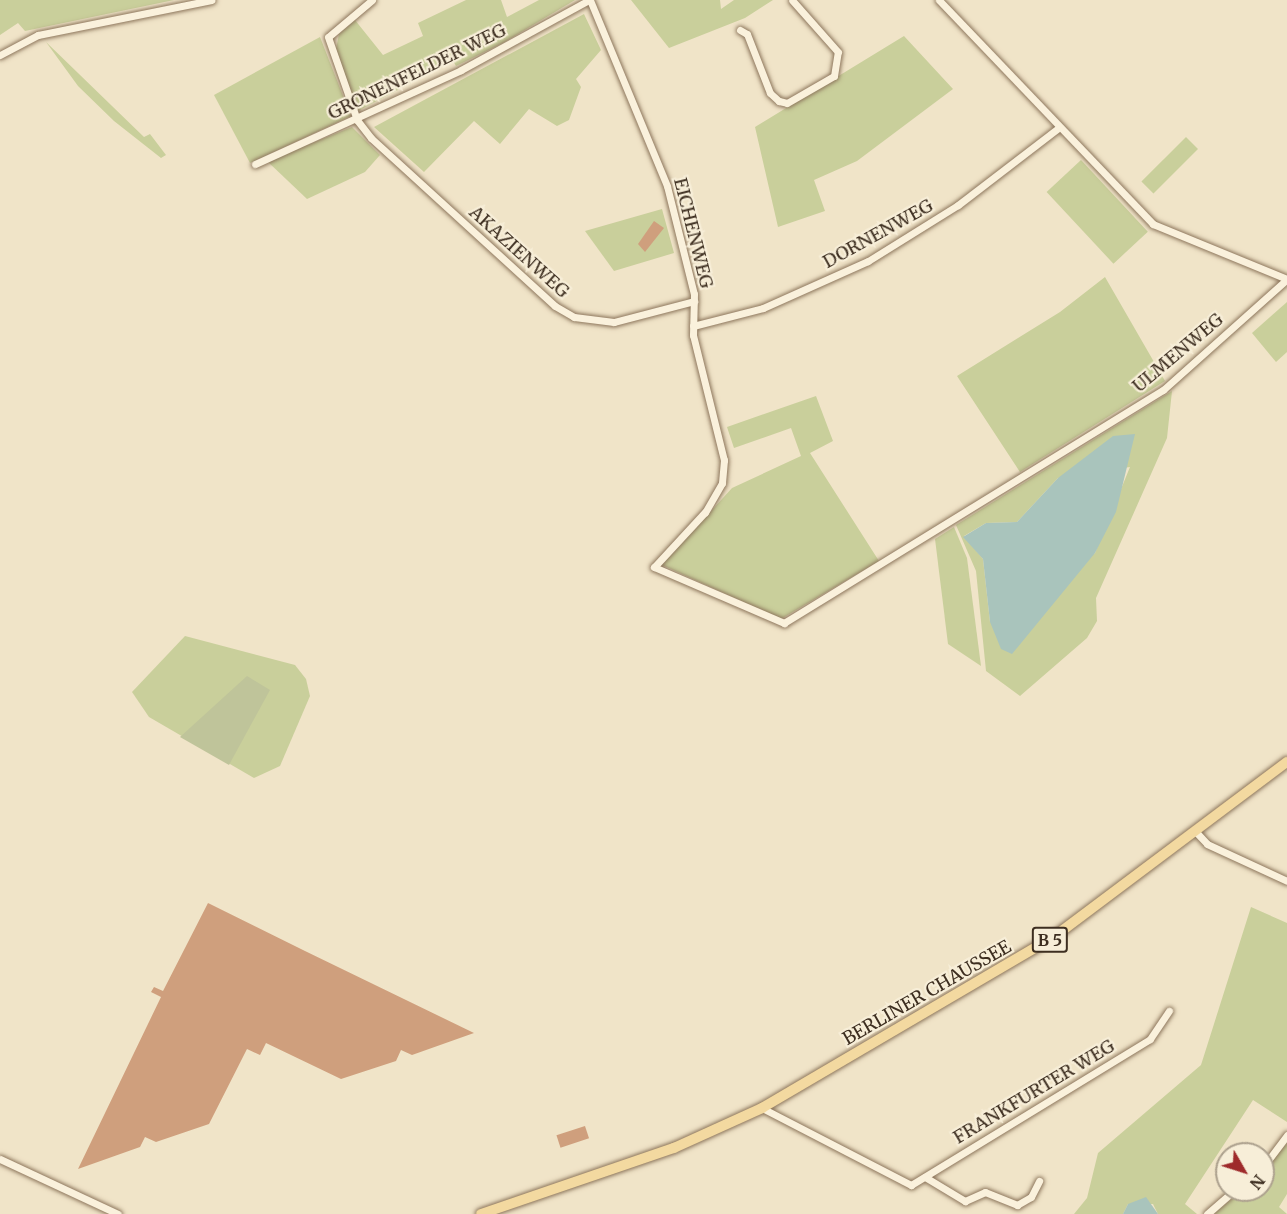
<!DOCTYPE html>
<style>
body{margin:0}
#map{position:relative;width:1287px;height:1214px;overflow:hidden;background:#f0e4c8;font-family:Merriweather,serif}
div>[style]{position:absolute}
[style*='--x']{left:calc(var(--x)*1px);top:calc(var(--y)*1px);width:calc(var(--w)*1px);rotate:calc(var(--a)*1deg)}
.green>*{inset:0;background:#c9cf9b;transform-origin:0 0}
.cemetery>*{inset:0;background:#bfc49a}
.water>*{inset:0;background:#a9c4bc}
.building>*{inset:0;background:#cf9f7d;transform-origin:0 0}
.roads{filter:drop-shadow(0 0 2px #8d765c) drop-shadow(0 0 2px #8d765c)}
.street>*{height:7px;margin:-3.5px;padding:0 3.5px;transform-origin:3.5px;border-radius:3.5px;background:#faf1dc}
.primary>*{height:10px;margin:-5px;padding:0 5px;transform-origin:5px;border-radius:5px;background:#f3d9a0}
span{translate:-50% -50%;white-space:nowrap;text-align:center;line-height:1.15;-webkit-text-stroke:4.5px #f7eed8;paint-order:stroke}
.shield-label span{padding:2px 4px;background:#f7eed8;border:2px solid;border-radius:4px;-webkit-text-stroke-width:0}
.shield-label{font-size:16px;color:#3d2e20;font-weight:700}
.street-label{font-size:18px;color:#3d2e20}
.north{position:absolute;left:1215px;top:1142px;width:60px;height:60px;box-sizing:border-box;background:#f7eed8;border:2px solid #ada18e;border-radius:50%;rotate:129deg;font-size:16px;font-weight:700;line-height:24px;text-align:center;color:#3d2e20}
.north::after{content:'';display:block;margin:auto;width:21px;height:27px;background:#9e2a2b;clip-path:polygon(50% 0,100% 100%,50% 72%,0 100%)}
</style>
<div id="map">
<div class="green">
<div style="clip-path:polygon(0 0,174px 0,25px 31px,18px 23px,0 35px)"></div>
<div style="clip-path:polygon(466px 0,501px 0,507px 17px,539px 0,575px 0,503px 43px,456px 66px,453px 61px,358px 111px,335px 54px,339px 34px,355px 20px,383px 55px,423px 36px,418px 23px)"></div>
<div style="clip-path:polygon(631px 0,720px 0,721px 9px,734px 0,773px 0,745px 18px,669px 48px)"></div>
<div style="clip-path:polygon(584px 14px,601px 50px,576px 79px,581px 87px,569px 120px,557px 126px,529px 109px,500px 144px,474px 121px,424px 172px,374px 127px)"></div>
<div style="clip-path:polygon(904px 36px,953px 89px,857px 161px,814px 180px,825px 211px,778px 227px,755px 127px)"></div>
<div style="clip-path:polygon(320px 37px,351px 116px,250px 163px,214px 95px)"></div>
<div style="clip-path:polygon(46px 42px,144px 137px,150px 134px,166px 155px,161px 158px,114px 121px,78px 86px)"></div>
<div style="clip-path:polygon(352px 127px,380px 155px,365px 172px,307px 199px,267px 161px)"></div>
<div style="left:1186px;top:137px;width:17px;height:63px;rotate:45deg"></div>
<div style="left:1081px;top:160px;width:98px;height:47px;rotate:47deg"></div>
<div style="clip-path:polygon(662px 209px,674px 253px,614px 271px,585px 231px)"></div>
<div style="clip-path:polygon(1105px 277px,1165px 381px,1020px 472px,957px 376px,1060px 312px)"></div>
<div style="clip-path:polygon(1287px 302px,1287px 352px,1276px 362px,1252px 333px)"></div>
<div style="clip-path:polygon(evenodd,1172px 391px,1167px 438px,1096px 598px,1097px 621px,1087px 638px,1020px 696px,986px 671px,976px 571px,956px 525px,1172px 391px,1130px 467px,1095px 553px,990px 622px,983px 559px,964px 536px,986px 523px,1017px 522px,1058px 478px,1130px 467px)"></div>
<div style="clip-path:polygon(816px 396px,833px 441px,810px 453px,879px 561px,781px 619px,662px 565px,732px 488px,801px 456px,791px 428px,734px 448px,727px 427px)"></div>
<div style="clip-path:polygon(954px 527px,967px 558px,981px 666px,948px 644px,935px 539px)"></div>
<div style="clip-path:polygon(185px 636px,295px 665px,306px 679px,310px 696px,280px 766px,254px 778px,149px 717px,132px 692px)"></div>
<div style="clip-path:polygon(1251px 907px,1287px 923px,1287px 1122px,1253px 1100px,1185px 1204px,1197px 1214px,1158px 1214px,1153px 1204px,1128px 1204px,1123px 1214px,1074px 1214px,1087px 1198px,1098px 1153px,1201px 1065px)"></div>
<div style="clip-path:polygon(1287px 1143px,1287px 1194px,1279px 1207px,1287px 1214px,1214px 1214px,1242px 1190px,1263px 1190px,1263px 1172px)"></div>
</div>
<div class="cemetery">
<div style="clip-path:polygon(247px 676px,270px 690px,229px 765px,180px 737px)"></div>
</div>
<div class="water">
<div style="clip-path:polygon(1135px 434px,1116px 512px,1095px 553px,1012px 654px,1001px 649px,990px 622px,983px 559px,963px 537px,986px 523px,1017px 522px,1058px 478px,1113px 436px)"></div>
<div style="clip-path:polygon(1146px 1197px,1158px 1214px,1123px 1214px,1128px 1204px)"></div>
</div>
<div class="building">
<div style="clip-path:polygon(654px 221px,664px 228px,645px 252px,638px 244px)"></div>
<div style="clip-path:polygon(208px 903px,305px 951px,474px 1033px,412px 1055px,401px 1050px,396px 1061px,341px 1079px,266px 1043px,260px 1055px,247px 1049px,209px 1124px,156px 1142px,145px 1137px,140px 1147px,78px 1169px,161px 997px,151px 992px,154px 987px,163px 991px)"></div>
<div style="left:585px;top:1126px;width:13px;height:30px;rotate:72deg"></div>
</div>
<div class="roads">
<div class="street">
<div style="--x:372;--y:0;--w:57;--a:139.9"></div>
<div style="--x:328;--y:37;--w:88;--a:70.7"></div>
<div style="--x:357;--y:120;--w:23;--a:52"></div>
<div style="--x:371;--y:138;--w:249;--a:42.4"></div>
<div style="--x:555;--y:306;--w:22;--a:30"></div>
<div style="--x:574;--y:317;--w:40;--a:7.1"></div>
<div style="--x:614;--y:322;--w:83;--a:-14.7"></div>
<div style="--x:590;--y:0;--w:201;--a:67.5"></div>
<div style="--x:667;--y:186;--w:111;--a:76"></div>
<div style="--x:694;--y:294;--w:41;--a:91.4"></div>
<div style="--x:693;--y:335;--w:129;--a:76.1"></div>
<div style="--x:724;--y:460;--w:23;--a:95"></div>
<div style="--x:722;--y:483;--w:34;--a:120"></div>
<div style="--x:705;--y:512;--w:75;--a:132.8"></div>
<div style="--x:654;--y:567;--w:142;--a:23.3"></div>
<div style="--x:784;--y:623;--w:445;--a:-31.6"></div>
<div style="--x:1163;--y:390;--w:166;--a:-41.8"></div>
<div style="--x:1287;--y:279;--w:145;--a:-157.7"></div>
<div style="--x:1153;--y:224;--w:310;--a:-133.7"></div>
<div style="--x:740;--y:30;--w:8;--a:30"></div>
<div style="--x:747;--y:34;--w:63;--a:68.7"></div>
<div style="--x:770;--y:93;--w:12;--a:42"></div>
<div style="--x:779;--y:101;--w:8;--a:14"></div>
<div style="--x:787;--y:103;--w:54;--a:-29.9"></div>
<div style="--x:834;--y:76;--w:24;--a:-81"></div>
<div style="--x:838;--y:52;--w:69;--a:-131.5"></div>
<div style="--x:0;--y:55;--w:43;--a:-27.8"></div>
<div style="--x:38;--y:35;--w:177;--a:-11.4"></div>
<div style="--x:255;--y:164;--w:226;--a:-24.5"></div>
<div style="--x:461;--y:70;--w:146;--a:-28.7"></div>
<div style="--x:693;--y:326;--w:72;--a:-14.4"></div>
<div style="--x:763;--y:308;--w:115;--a:-24.1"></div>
<div style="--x:868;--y:261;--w:106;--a:-31.9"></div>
<div style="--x:958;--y:205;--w:125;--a:-37.5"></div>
<div style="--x:1196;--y:832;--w:16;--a:47"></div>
<div style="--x:1207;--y:844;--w:88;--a:24.8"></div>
<div style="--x:762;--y:1108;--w:168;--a:27.3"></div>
<div style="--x:911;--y:1185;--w:280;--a:-31.4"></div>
<div style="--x:1150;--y:1039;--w:34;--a:-56"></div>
<div style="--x:0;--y:1159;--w:130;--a:25"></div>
<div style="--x:1263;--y:1167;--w:40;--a:-53"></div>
<div style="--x:925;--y:1177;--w:47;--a:31"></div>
<div style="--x:965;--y:1201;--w:22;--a:-24"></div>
<div style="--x:985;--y:1192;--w:35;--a:22"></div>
<div style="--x:1017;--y:1205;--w:16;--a:-30"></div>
<div style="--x:1031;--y:1197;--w:18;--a:-63"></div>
<div style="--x:1207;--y:1214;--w:37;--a:-41"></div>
</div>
<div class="primary">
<div style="--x:481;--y:1214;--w:204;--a:-18.9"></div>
<div style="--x:674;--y:1148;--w:97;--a:-24.4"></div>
<div style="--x:762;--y:1108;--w:340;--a:-30.4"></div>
<div style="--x:1055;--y:936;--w:290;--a:-36.9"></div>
</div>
</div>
<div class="shield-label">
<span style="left:1050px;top:940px">B 5</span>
</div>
<div class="street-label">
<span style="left:417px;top:72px;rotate:-26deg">GRONENFELDER WEG</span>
<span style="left:693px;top:233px;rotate:76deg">EICHENWEG</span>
<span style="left:878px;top:234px;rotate:-29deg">DORNENWEG</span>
<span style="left:519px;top:252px;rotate:42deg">AKAZIENWEG</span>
<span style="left:1178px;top:353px;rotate:-40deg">ULMENWEG</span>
<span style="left:927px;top:993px;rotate:-30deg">BERLINER CHAUSSEE</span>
<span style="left:1034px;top:1092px;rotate:-31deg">FRANKFURTER WEG</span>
</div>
<div class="north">N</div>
</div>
